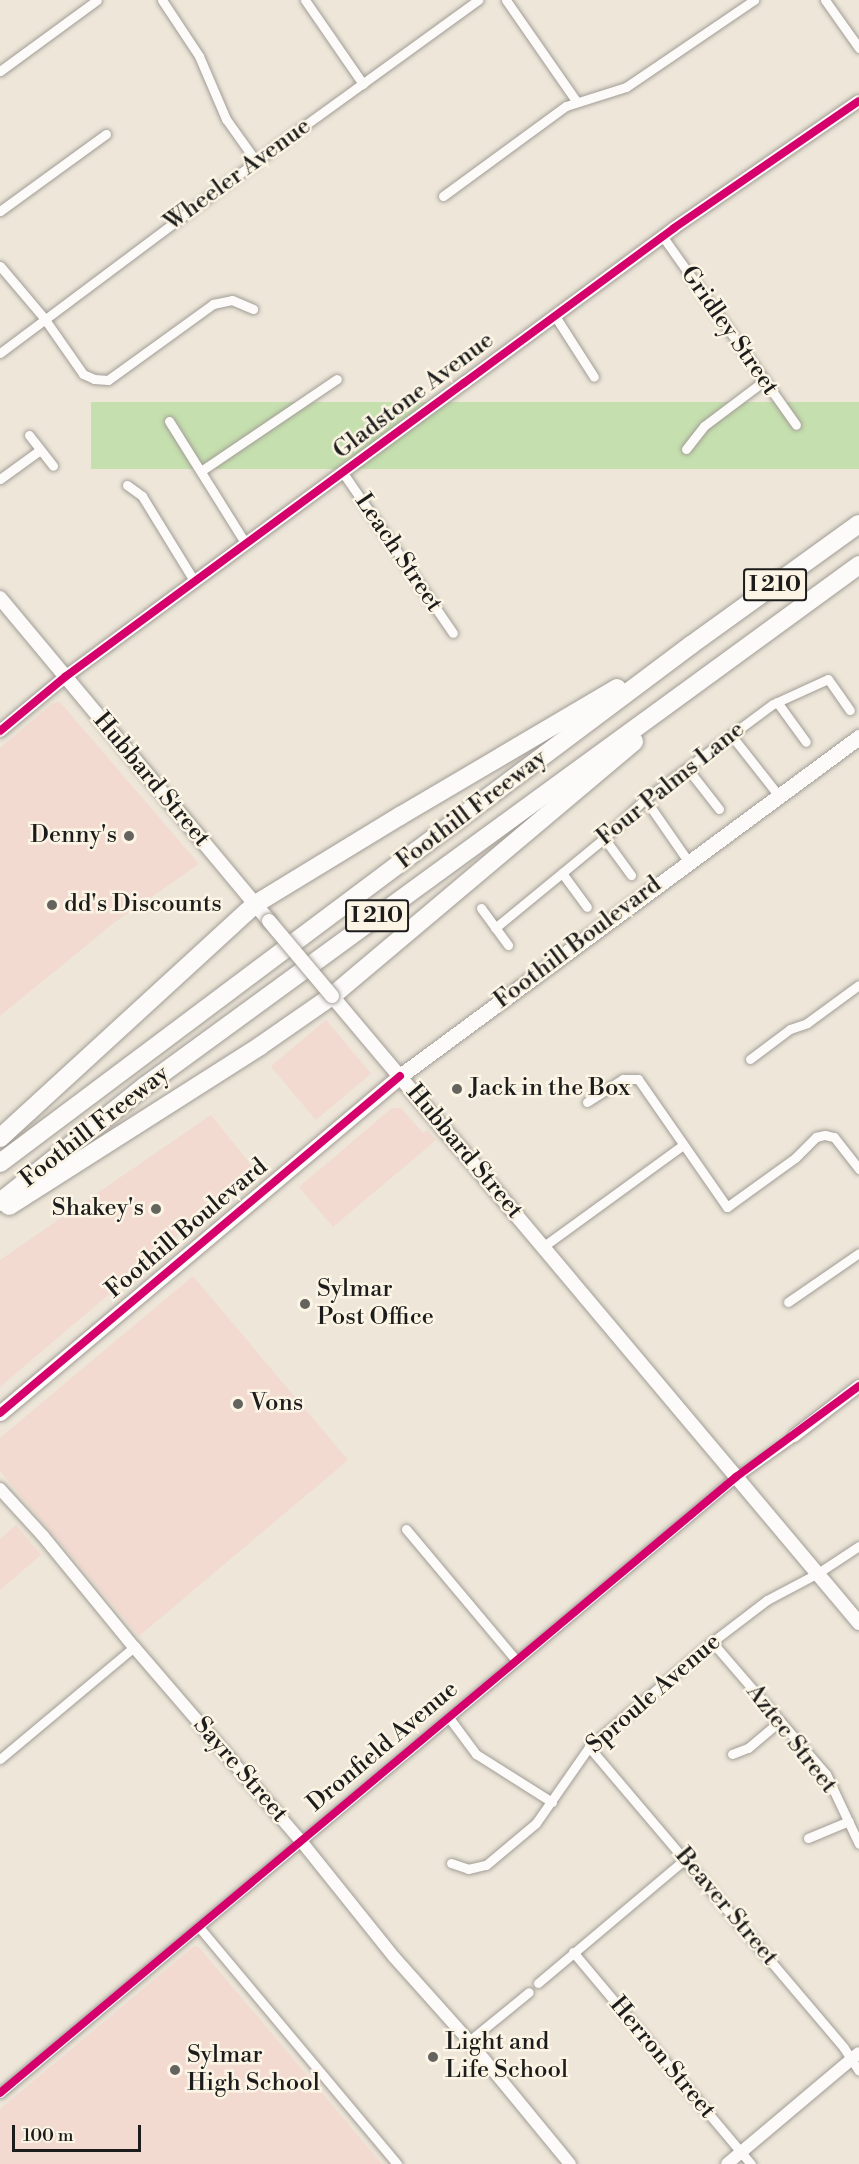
<!DOCTYPE html>
<style>
body{margin:0}
#map{position:relative;width:859px;height:2164px;overflow:hidden;background:#ede6d9;font-family:"Libre Bodoni",serif}
div>[style]{position:absolute}
[style*='--x']{left:calc(var(--x)*1px);top:calc(var(--y)*1px);width:calc(var(--w)*1px);rotate:calc(var(--a)*1deg)}
.built>*{inset:0;background:#f2dad1;transform-origin:0 0}
.green>*{inset:0;background:#c5dfae;transform-origin:0 0}
.roads{filter:drop-shadow(0 0 2px #a29d96) drop-shadow(0 0 2px #a29d96)}
.minor>*{height:9px;margin:-4.5px;padding:0 4.5px;transform-origin:4.5px;border-radius:4.5px;background:#fcfbf9}
.tertiary>*{height:12px;margin:-6px;padding:0 6px;transform-origin:6px;border-radius:6px;background:#fcfbf9}
.secondary>*{height:14px;margin:-7px;padding:0 7px;transform-origin:7px;border-radius:7px;background:#fcfbf9}
.primary>*{height:15px;margin:-7.5px;padding:0 7.5px;transform-origin:7.5px;border-radius:7.5px;background:#fcfbf9}
.motorway>*{height:18px;margin:-9px;padding:0 9px;transform-origin:9px;border-radius:9px;background:#fcfbf9}
.bridges{filter:drop-shadow(0 0 2px #a29d96) drop-shadow(0 0 2px #a29d96)}
.secondary-bridge>*{height:14px;margin:-7px;padding:0 7px;transform-origin:7px;border-radius:7px;background:#fcfbf9}
.cycleway>*{height:8px;margin:-4px;padding:0 4px;transform-origin:4px;border-radius:4px;background:#d6006c}
.dots>*{width:16px;height:16px;translate:-50% -50%;box-sizing:border-box;border:3px solid #fcf5e5;border-radius:50%}
span{translate:-50% -50%;white-space:nowrap;text-align:center;line-height:1.15;-webkit-text-stroke:5px #fcf5e5;paint-order:stroke}
.shield-label span{padding:2px 4px;background:#fcf5e5;border:2px solid;border-radius:4px;-webkit-text-stroke-width:0}
.shield-label{font-size:22px;color:#1c1c1c;font-weight:700}
.street-label{font-size:24px;color:#1c1c1c}
.poi-label{font-size:24px;color:#1c1c1c}
.right{translate:-100% -50%;text-align:right}
.left{translate:0 -50%;text-align:left}
.scale{position:absolute;left:12px;top:2125px;width:129px;height:27px;box-sizing:border-box;border:3px solid #1c1c1c;border-top:0;padding-left:8px;font-size:18px;line-height:21px;white-space:nowrap;color:#1c1c1c;-webkit-text-stroke:4px #fcf5e5;paint-order:stroke}
</style>
<div id="map">
<div class="built">
<div style="clip-path:polygon(60px 702px,199px 864px,115px 922px,0 1016px,0 748px,53px 703px)"></div>
<div style="left:326px;top:1020px;width:70px;height:72px;rotate:50deg"></div>
<div style="clip-path:polygon(392px 1108px,401px 1108px,423px 1133px,427px 1130px,436px 1140px,333px 1227px,299px 1187px)"></div>
<div style="clip-path:polygon(211px 1115px,255px 1170px,0 1387px,0 1260px)"></div>
<div style="clip-path:polygon(193px 1276px,348px 1460px,139px 1636px,0 1471px,0 1438px)"></div>
<div style="clip-path:polygon(16px 1525px,41px 1555px,0 1590px,0 1539px)"></div>
<div style="clip-path:polygon(198px 1946px,382px 2164px,0 2164px,0 2109px,193px 1947px)"></div>
</div>
<div class="green">
<div style="left:859px;top:402px;width:67px;height:768px;rotate:90deg"></div>
</div>
<div class="roads">
<div class="minor">
<div style="--x:162;--y:0;--w:67;--a:56.5"></div>
<div style="--x:199;--y:56;--w:69;--a:66.8"></div>
<div style="--x:226;--y:119;--w:52;--a:54.5"></div>
<div style="--x:305;--y:0;--w:102;--a:55.4"></div>
<div style="--x:506;--y:0;--w:124;--a:55.2"></div>
<div style="--x:825;--y:0;--w:59;--a:54.7"></div>
<div style="--x:0;--y:71;--w:120;--a:-36.2"></div>
<div style="--x:443;--y:196;--w:152;--a:-36.2"></div>
<div style="--x:566;--y:106;--w:63;--a:-17.6"></div>
<div style="--x:626;--y:87;--w:155;--a:-34.2"></div>
<div style="--x:0;--y:211;--w:131;--a:-36"></div>
<div style="--x:663;--y:237;--w:230;--a:54.7"></div>
<div style="--x:0;--y:266;--w:68;--a:49.8"></div>
<div style="--x:44;--y:318;--w:68;--a:55.1"></div>
<div style="--x:83;--y:374;--w:12;--a:24"></div>
<div style="--x:94;--y:379;--w:14;--a:4"></div>
<div style="--x:108;--y:380;--w:130;--a:-35.9"></div>
<div style="--x:213;--y:304;--w:19;--a:-12"></div>
<div style="--x:232;--y:300;--w:23;--a:23"></div>
<div style="--x:555;--y:316;--w:72;--a:57.4"></div>
<div style="--x:0;--y:353;--w:344;--a:-36.8"></div>
<div style="--x:275;--y:147;--w:251;--a:-35.9"></div>
<div style="--x:169;--y:421;--w:145;--a:58"></div>
<div style="--x:29;--y:435;--w:39;--a:52"></div>
<div style="--x:686;--y:449;--w:29;--a:-52"></div>
<div style="--x:704;--y:426;--w:75;--a:-36.9"></div>
<div style="--x:201;--y:471;--w:164;--a:-34.1"></div>
<div style="--x:343;--y:473;--w:194;--a:55.5"></div>
<div style="--x:0;--y:479;--w:49;--a:-35.9"></div>
<div style="--x:127;--y:485;--w:19;--a:36"></div>
<div style="--x:142;--y:496;--w:101;--a:58.4"></div>
<div style="--x:777;--y:702;--w:49;--a:54.1"></div>
<div style="--x:731;--y:735;--w:78;--a:51.8"></div>
<div style="--x:687;--y:768;--w:52;--a:52"></div>
<div style="--x:645;--y:799;--w:75;--a:55.3"></div>
<div style="--x:604;--y:838;--w:46;--a:53.9"></div>
<div style="--x:562;--y:873;--w:42;--a:53.7"></div>
<div style="--x:481;--y:908;--w:46;--a:53.9"></div>
<div style="--x:495;--y:928;--w:139;--a:-39.4"></div>
<div style="--x:602;--y:840;--w:59;--a:-43.6"></div>
<div style="--x:645;--y:799;--w:159;--a:-36.6"></div>
<div style="--x:773;--y:704;--w:60;--a:-24.4"></div>
<div style="--x:828;--y:679;--w:38;--a:55"></div>
<div style="--x:750;--y:1059;--w:50;--a:-36.9"></div>
<div style="--x:790;--y:1029;--w:18;--a:-19"></div>
<div style="--x:807;--y:1023;--w:64;--a:-36.2"></div>
<div style="--x:587;--y:1102;--w:43;--a:-32.6"></div>
<div style="--x:623;--y:1079;--w:15;--a:0"></div>
<div style="--x:638;--y:1079;--w:156;--a:55.2"></div>
<div style="--x:727;--y:1207;--w:84;--a:-35.8"></div>
<div style="--x:795;--y:1158;--w:30;--a:-45"></div>
<div style="--x:816;--y:1137;--w:9;--a:-13"></div>
<div style="--x:825;--y:1135;--w:9;--a:13"></div>
<div style="--x:834;--y:1137;--w:41;--a:52"></div>
<div style="--x:544;--y:1246;--w:172;--a:-36"></div>
<div style="--x:788;--y:1302;--w:86;--a:-34.6"></div>
<div style="--x:406;--y:1529;--w:171;--a:50"></div>
<div style="--x:712;--y:1642;--w:174;--a:49.2"></div>
<div style="--x:826;--y:1774;--w:77;--a:64.8"></div>
<div style="--x:450;--y:1719;--w:44;--a:53.4"></div>
<div style="--x:476;--y:1754;--w:90;--a:32.3"></div>
<div style="--x:589;--y:1747;--w:394;--a:49.7"></div>
<div style="--x:844;--y:2048;--w:27;--a:57"></div>
<div style="--x:732;--y:1754;--w:17;--a:-21"></div>
<div style="--x:748;--y:1748;--w:42;--a:-40.2"></div>
<div style="--x:0;--y:1759;--w:175;--a:-39.9"></div>
<div style="--x:808;--y:1838;--w:44;--a:-22.5"></div>
<div style="--x:451;--y:1863;--w:18;--a:19"></div>
<div style="--x:468;--y:1869;--w:18;--a:-13"></div>
<div style="--x:486;--y:1865;--w:65;--a:-40"></div>
<div style="--x:536;--y:1823;--w:93;--a:-55.1"></div>
<div style="--x:589;--y:1747;--w:162;--a:-40.5"></div>
<div style="--x:712;--y:1642;--w:69;--a:-37.4"></div>
<div style="--x:767;--y:1600;--w:58;--a:-27.9"></div>
<div style="--x:818;--y:1573;--w:49;--a:-33.4"></div>
<div style="--x:199;--y:1927;--w:309;--a:50.1"></div>
<div style="--x:573;--y:1952;--w:277;--a:50"></div>
<div style="--x:538;--y:1983;--w:192;--a:-40.1"></div>
<div style="--x:469;--y:2041;--w:77;--a:-39.2"></div>
<div style="--x:0;--y:2093;--w:960;--a:-39.93"></div>
<div style="--x:736;--y:1477;--w:71;--a:-35.3"></div>
</div>
<div class="tertiary">
<div style="--x:0;--y:731;--w:85;--a:-39.7"></div>
<div style="--x:65;--y:677;--w:496;--a:-36.4"></div>
<div style="--x:464;--y:383;--w:261;--a:-36.4"></div>
<div style="--x:674;--y:228;--w:224;--a:-34.5"></div>
<div style="--x:794;--y:1436;--w:82;--a:-37.6"></div>
<div style="--x:0;--y:1489;--w:64;--a:47.5"></div>
<div style="--x:43;--y:1536;--w:144;--a:50.7"></div>
<div style="--x:134;--y:1647;--w:256;--a:49.3"></div>
<div style="--x:301;--y:1841;--w:149;--a:51.3"></div>
<div style="--x:394;--y:1957;--w:113;--a:48.2"></div>
<div style="--x:469;--y:2041;--w:159;--a:50.6"></div>
<div style="--x:727;--y:2164;--w:172;--a:-40.1"></div>
</div>
<div class="secondary">
<div style="--x:0;--y:598;--w:420;--a:50.2"></div>
<div style="--x:332;--y:996;--w:819;--a:49.95"></div>
</div>
<div class="primary">
<div style="--x:0;--y:1413;--w:523;--a:-40.11"></div>
<div style="--x:400;--y:1076;--w:571;--a:-36.45"></div>
</div>
<div class="motorway">
<div style="--x:0;--y:1138;--w:345;--a:-42.5"></div>
<div style="--x:254;--y:905;--w:171;--a:-31.4"></div>
<div style="--x:400;--y:816;--w:252;--a:-30.5"></div>
<div style="--x:0;--y:1163;--w:864;--a:-36.86"></div>
<div style="--x:691;--y:645;--w:207;--a:-35.8"></div>
<div style="--x:0;--y:1202;--w:186;--a:-38.7"></div>
<div style="--x:145;--y:1086;--w:884;--a:-36.12"></div>
<div style="--x:9;--y:1206;--w:298;--a:-32.5"></div>
<div style="--x:260;--y:1046;--w:88;--a:-34.8"></div>
<div style="--x:332;--y:996;--w:395;--a:-40.1"></div>
</div>
</div>
<div class="bridges">
<div class="secondary-bridge">
<div style="--x:269;--y:921;--w:98;--a:50"></div>
</div>
</div>
<div class="cycleway">
<div style="--x:0;--y:731;--w:85;--a:-39.7"></div>
<div style="--x:65;--y:677;--w:496;--a:-36.4"></div>
<div style="--x:464;--y:383;--w:261;--a:-36.4"></div>
<div style="--x:674;--y:228;--w:224;--a:-34.5"></div>
<div style="--x:0;--y:1413;--w:523;--a:-40.11"></div>
<div style="--x:0;--y:2093;--w:960;--a:-39.93"></div>
<div style="--x:736;--y:1477;--w:153;--a:-36.5"></div>
</div>
<div class="dots">
<div style="left:129px;top:836px;background:#65635e"></div>
<div style="left:52px;top:905px;background:#65635e"></div>
<div style="left:457px;top:1089px;background:#65635e"></div>
<div style="left:156px;top:1209px;background:#65635e"></div>
<div style="left:305px;top:1304px;background:#65635e"></div>
<div style="left:238px;top:1404px;background:#65635e"></div>
<div style="left:433px;top:2057px;background:#65635e"></div>
<div style="left:175px;top:2070px;background:#65635e"></div>
</div>
<div class="shield-label">
<span style="left:775px;top:585px">I 210</span>
<span style="left:377px;top:916px">I 210</span>
</div>
<div class="street-label">
<span style="left:238px;top:175px;rotate:-36deg">Wheeler Avenue</span>
<span style="left:729px;top:331px;rotate:55deg">Gridley Street</span>
<span style="left:414px;top:396px;rotate:-37deg">Gladstone Avenue</span>
<span style="left:398px;top:553px;rotate:56deg">Leach Street</span>
<span style="left:151px;top:780px;rotate:50deg">Hubbard Street</span>
<span style="left:671px;top:784px;rotate:-39deg">Four Palms Lane</span>
<span style="left:472px;top:810px;rotate:-37deg">Foothill Freeway</span>
<span style="left:578px;top:943px;rotate:-37deg">Foothill Boulevard</span>
<span style="left:95px;top:1127px;rotate:-38deg">Foothill Freeway</span>
<span style="left:464px;top:1152px;rotate:50deg">Hubbard Street</span>
<span style="left:187px;top:1229px;rotate:-40deg">Foothill Boulevard</span>
<span style="left:654px;top:1694px;rotate:-41deg">Sproule Avenue</span>
<span style="left:791px;top:1739px;rotate:52deg">Aztec Street</span>
<span style="left:383px;top:1747px;rotate:-40deg">Dronfield Avenue</span>
<span style="left:240px;top:1770px;rotate:49deg">Sayre Street</span>
<span style="left:726px;top:1907px;rotate:50deg">Beaver Street</span>
<span style="left:662px;top:2058px;rotate:50deg">Herron Street</span>
</div>
<div class="poi-label">
<span class="right" style="left:117px;top:836px">Denny's</span>
<span class="left" style="left:64px;top:905px">dd's Discounts</span>
<span class="left" style="left:469px;top:1089px">Jack in the Box</span>
<span class="right" style="left:144px;top:1209px">Shakey's</span>
<span class="left" style="left:317px;top:1304px">Sylmar<br>Post Office</span>
<span class="left" style="left:250px;top:1404px">Vons</span>
<span class="left" style="left:445px;top:2057px">Light and<br>Life School</span>
<span class="left" style="left:187px;top:2070px">Sylmar<br>High School</span>
</div>
<div class="scale">100 m</div>
</div>
